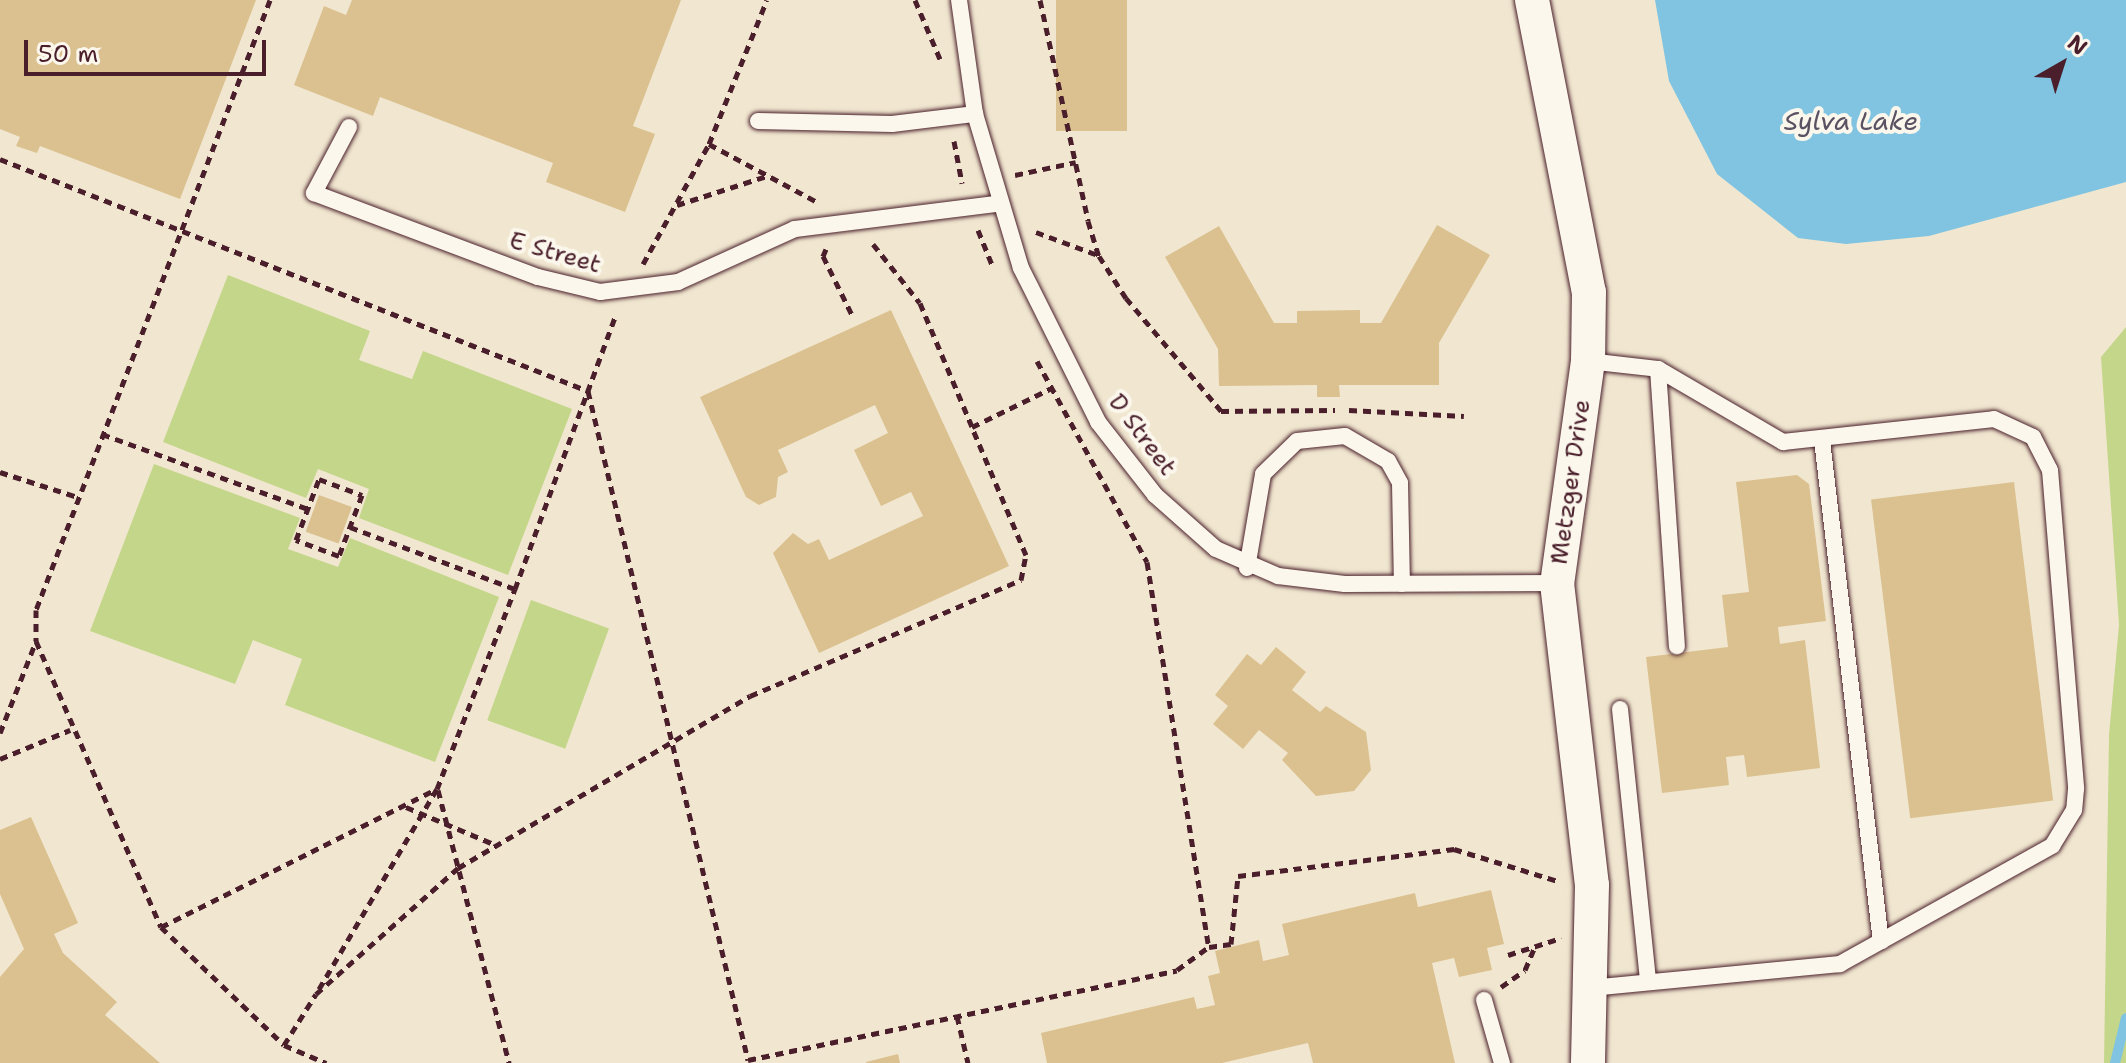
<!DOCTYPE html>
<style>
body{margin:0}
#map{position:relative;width:2126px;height:1063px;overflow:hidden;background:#fbf7ec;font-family:"Shantell Sans",sans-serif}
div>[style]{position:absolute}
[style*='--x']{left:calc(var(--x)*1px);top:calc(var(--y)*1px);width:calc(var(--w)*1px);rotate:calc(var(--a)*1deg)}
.built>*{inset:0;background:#f1e7d0;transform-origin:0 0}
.green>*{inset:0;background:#c4d68a;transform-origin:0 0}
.water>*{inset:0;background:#80c4e1}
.stream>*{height:10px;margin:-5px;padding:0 5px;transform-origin:5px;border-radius:5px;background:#80c4e1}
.building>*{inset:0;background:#dbc190;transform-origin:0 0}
.path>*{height:5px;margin-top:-2.5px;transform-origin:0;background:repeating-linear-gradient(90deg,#4a1f2b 0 8px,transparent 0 14px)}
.roads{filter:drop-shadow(0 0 2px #4a1f2b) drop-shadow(0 0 2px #4a1f2b)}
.lane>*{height:16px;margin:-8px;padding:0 8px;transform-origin:8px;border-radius:8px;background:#fbf7ec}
.street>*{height:34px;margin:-17px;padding:0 17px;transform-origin:17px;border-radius:17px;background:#fbf7ec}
span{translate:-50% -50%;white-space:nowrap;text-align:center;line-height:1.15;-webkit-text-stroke:8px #fbf7ec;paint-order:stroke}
.street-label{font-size:24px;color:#4a1f2b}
.water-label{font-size:26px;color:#5a5162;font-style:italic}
.north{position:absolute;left:2022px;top:24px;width:80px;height:80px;-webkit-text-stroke:6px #fbf7ec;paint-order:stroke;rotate:39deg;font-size:22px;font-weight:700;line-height:32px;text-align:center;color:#4a1f2b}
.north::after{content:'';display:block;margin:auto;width:28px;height:36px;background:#4a1f2b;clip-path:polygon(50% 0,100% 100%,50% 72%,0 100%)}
.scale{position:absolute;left:24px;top:40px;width:242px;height:36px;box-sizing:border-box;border:4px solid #4a1f2b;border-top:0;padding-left:10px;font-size:24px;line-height:28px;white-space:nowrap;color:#4a1f2b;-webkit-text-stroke:6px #fbf7ec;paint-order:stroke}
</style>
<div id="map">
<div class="built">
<div style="left:0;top:0;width:2126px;height:1063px"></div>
</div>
<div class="green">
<div style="clip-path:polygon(228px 275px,370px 331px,359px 360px,412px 379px,423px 351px,572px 409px,508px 575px,359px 518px,369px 489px,318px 469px,306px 498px,163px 442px)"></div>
<div style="clip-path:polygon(2126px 327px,2126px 1063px,2104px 1063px,2109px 735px,2119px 625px,2101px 357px)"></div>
<div style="clip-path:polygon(154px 464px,300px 518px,288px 549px,338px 567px,350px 538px,499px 597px,435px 762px,285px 705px,302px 659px,253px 640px,235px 684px,90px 631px)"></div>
<div style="left:531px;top:600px;width:83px;height:128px;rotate:20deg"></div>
</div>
<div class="water">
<div style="clip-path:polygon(1655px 0,2126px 0,2126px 182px,1929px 236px,1846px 244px,1798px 238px,1717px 174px,1669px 81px)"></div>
</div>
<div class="stream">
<div style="--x:2115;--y:1063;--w:46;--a:-76.3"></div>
</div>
<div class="building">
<div style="clip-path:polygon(0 0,256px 0,180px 199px,40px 146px,37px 153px,16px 146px,20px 137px,0 129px)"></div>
<div style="clip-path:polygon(352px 0,681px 0,633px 126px,655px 134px,625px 212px,546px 182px,553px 163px,380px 97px,373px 116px,294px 85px,324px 6px,346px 15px)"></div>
<div style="left:1056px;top:0;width:71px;height:131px"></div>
<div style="clip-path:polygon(1437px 225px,1490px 255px,1439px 343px,1439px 385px,1339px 385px,1340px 397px,1317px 397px,1317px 385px,1219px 386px,1218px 349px,1165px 257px,1219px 226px,1274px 323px,1297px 323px,1297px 311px,1360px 310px,1360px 323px,1381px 323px)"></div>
<div style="clip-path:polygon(891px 310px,1009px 566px,819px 653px,773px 553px,793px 533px,808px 544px,819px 539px,829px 560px,923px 516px,911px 492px,881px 506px,854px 450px,888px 433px,875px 405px,778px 450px,788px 472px,778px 477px,776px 497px,759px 505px,746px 497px,700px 397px)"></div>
<div style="clip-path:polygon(1797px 475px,1809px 484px,1826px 621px,1778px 627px,1780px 644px,1805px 640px,1820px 768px,1747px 777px,1744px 755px,1726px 757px,1729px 785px,1662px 793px,1646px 657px,1728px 647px,1722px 595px,1749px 592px,1736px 482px)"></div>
<div style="left:2014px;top:482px;width:321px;height:144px;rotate:83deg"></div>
<div style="left:319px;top:495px;width:35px;height:39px;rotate:20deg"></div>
<div style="clip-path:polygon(1276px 647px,1306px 672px,1292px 690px,1320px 712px,1326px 706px,1366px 732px,1371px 770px,1354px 791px,1316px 796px,1282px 760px,1288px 753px,1259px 730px,1243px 749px,1213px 724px,1228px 706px,1215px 695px,1247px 654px,1261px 665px)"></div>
<div style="clip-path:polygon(31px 817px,78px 923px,54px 934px,63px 953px,117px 1002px,105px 1015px,160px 1063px,0 1063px,0 977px,24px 949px,0 894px,0 830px)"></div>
<div style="clip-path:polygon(1491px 890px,1504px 944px,1487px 948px,1492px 970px,1459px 977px,1454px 958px,1432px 963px,1455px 1063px,1313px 1063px,1308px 1043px,1222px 1063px,1047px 1063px,1041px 1033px,1194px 997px,1197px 1009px,1215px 1005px,1208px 976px,1220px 973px,1215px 951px,1259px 940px,1263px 961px,1289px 955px,1282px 924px,1415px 893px,1418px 907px)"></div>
<div style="clip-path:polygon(898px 1054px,900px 1063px,866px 1063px,866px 1062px)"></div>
</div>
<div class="path">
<div style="--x:270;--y:0;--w:653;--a:110.99"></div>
<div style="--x:36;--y:610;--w:31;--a:90"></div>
<div style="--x:36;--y:641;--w:312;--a:66.4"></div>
<div style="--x:161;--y:927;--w:170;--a:43.8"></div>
<div style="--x:284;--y:1045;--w:46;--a:23.2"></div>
<div style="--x:915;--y:0;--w:64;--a:67"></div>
<div style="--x:1040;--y:0;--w:226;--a:77.7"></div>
<div style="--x:1088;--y:221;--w:37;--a:73"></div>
<div style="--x:1099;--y:256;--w:50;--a:57.3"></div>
<div style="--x:1126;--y:298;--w:148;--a:49.9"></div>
<div style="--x:1221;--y:411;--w:114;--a:-0.5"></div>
<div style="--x:954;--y:141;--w:43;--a:79.2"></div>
<div style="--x:709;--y:144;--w:123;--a:28.2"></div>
<div style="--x:0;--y:159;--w:632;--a:21.53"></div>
<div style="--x:588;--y:391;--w:688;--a:76.55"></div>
<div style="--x:748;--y:1060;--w:438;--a:-11.8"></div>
<div style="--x:1177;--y:970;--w:39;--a:-36"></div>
<div style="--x:1209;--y:947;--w:22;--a:-8"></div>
<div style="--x:1231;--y:944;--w:68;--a:-84.1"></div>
<div style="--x:1238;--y:876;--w:218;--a:-7.1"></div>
<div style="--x:1454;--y:849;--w:109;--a:17.1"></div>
<div style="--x:1015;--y:175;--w:62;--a:-12"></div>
<div style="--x:677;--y:205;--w:98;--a:-17.9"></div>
<div style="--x:978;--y:230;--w:38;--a:68"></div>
<div style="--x:1036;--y:232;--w:66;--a:20.4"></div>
<div style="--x:873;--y:244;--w:75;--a:51.5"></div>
<div style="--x:920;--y:303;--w:134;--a:67.2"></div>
<div style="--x:826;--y:249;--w:8;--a:113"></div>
<div style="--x:823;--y:256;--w:66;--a:63.8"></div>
<div style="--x:643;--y:264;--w:137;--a:-61.2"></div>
<div style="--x:709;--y:144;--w:155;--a:-68.1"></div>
<div style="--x:1037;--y:361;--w:229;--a:61.3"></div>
<div style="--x:1147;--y:562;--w:390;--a:80.9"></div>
<div style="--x:1349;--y:410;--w:115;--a:3"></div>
<div style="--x:102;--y:434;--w:219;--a:20"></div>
<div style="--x:0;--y:472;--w:82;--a:17.8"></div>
<div style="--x:319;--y:479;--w:46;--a:20.4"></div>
<div style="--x:362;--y:495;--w:65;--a:110.7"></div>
<div style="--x:339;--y:556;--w:46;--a:-159.6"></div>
<div style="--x:296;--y:540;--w:65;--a:-69.3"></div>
<div style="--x:350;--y:527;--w:176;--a:20.6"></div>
<div style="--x:515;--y:589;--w:292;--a:-69.8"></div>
<div style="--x:0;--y:733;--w:99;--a:-68.6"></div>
<div style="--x:0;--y:759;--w:76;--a:-22.5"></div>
<div style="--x:438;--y:790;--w:282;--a:75.4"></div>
<div style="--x:406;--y:807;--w:98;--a:22.9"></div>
<div style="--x:161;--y:927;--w:308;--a:-26.6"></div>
<div style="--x:1508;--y:955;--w:56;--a:-17.8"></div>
<div style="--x:1501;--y:987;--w:29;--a:-35"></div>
<div style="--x:1525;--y:970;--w:26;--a:-67"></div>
<div style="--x:319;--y:989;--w:232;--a:-59.5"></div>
<div style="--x:437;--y:789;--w:215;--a:-68.7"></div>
<div style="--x:957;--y:1016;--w:48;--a:76.8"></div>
<div style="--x:284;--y:1045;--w:60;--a:-57.9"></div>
<div style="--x:316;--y:994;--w:190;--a:-41.6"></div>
<div style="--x:458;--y:868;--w:339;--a:-30.5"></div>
<div style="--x:750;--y:696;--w:295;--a:-23.2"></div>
<div style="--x:1021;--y:580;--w:25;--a:-79"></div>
<div style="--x:1026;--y:555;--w:139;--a:-112.9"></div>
<div style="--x:972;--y:427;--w:87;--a:-26"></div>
</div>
<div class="roads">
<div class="lane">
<div style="--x:959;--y:0;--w:115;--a:82"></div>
<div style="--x:975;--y:114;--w:161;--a:73.4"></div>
<div style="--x:1021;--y:268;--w:172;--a:63.4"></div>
<div style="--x:1098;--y:422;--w:93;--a:52"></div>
<div style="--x:1155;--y:495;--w:81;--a:41.5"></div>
<div style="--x:1216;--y:549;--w:68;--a:23.5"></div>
<div style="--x:1278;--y:576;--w:67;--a:6.8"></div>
<div style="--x:1345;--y:584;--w:212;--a:-0.3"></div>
<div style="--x:758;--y:121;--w:134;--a:1.3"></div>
<div style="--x:892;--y:124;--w:84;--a:-6.9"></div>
<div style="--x:349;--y:127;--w:75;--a:117.9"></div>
<div style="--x:314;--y:193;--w:239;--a:20.6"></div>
<div style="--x:538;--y:277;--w:64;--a:13.6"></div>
<div style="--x:600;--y:292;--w:79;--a:-7.3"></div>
<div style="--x:678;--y:282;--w:128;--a:-24.4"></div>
<div style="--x:795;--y:229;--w:204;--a:-7.1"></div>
<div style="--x:1588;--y:361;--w:70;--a:6.5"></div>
<div style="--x:1658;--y:369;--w:145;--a:30.3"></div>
<div style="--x:1783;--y:442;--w:212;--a:-6.2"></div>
<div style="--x:1994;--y:419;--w:43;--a:24.8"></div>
<div style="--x:2033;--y:437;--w:37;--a:63"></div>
<div style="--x:2050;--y:470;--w:320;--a:85.3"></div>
<div style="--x:2076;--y:789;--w:21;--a:95"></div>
<div style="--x:2074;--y:810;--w:42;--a:121.4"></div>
<div style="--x:2052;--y:846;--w:243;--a:150.9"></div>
<div style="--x:1840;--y:964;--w:248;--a:174.5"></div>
<div style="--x:1658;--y:369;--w:278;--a:86.1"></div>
<div style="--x:1822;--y:440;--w:505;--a:83.3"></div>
<div style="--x:1247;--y:568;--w:95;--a:-80.3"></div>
<div style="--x:1263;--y:474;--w:47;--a:-44.1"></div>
<div style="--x:1297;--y:441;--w:48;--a:-5.9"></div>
<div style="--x:1345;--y:436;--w:50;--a:30.2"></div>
<div style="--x:1388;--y:461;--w:25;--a:61"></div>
<div style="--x:1400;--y:483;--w:101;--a:88.9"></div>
<div style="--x:1620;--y:709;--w:274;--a:84.1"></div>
<div style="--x:1484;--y:1000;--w:66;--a:74.1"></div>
</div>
<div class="street">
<div style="--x:1532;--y:0;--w:298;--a:79"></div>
<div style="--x:1589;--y:292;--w:69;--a:90.8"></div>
<div style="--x:1588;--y:361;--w:224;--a:97.9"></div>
<div style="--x:1557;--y:583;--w:304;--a:83.4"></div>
<div style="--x:1592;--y:885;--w:178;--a:91.3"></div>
</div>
</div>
<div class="street-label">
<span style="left:555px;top:253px;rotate:16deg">E Street</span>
<span style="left:1142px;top:435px;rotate:53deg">D Street</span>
<span style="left:1571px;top:482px;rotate:-82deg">Metzger Drive</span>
</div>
<div class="water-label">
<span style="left:1851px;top:121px">Sylva Lake</span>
</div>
<div class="north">N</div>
<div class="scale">50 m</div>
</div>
